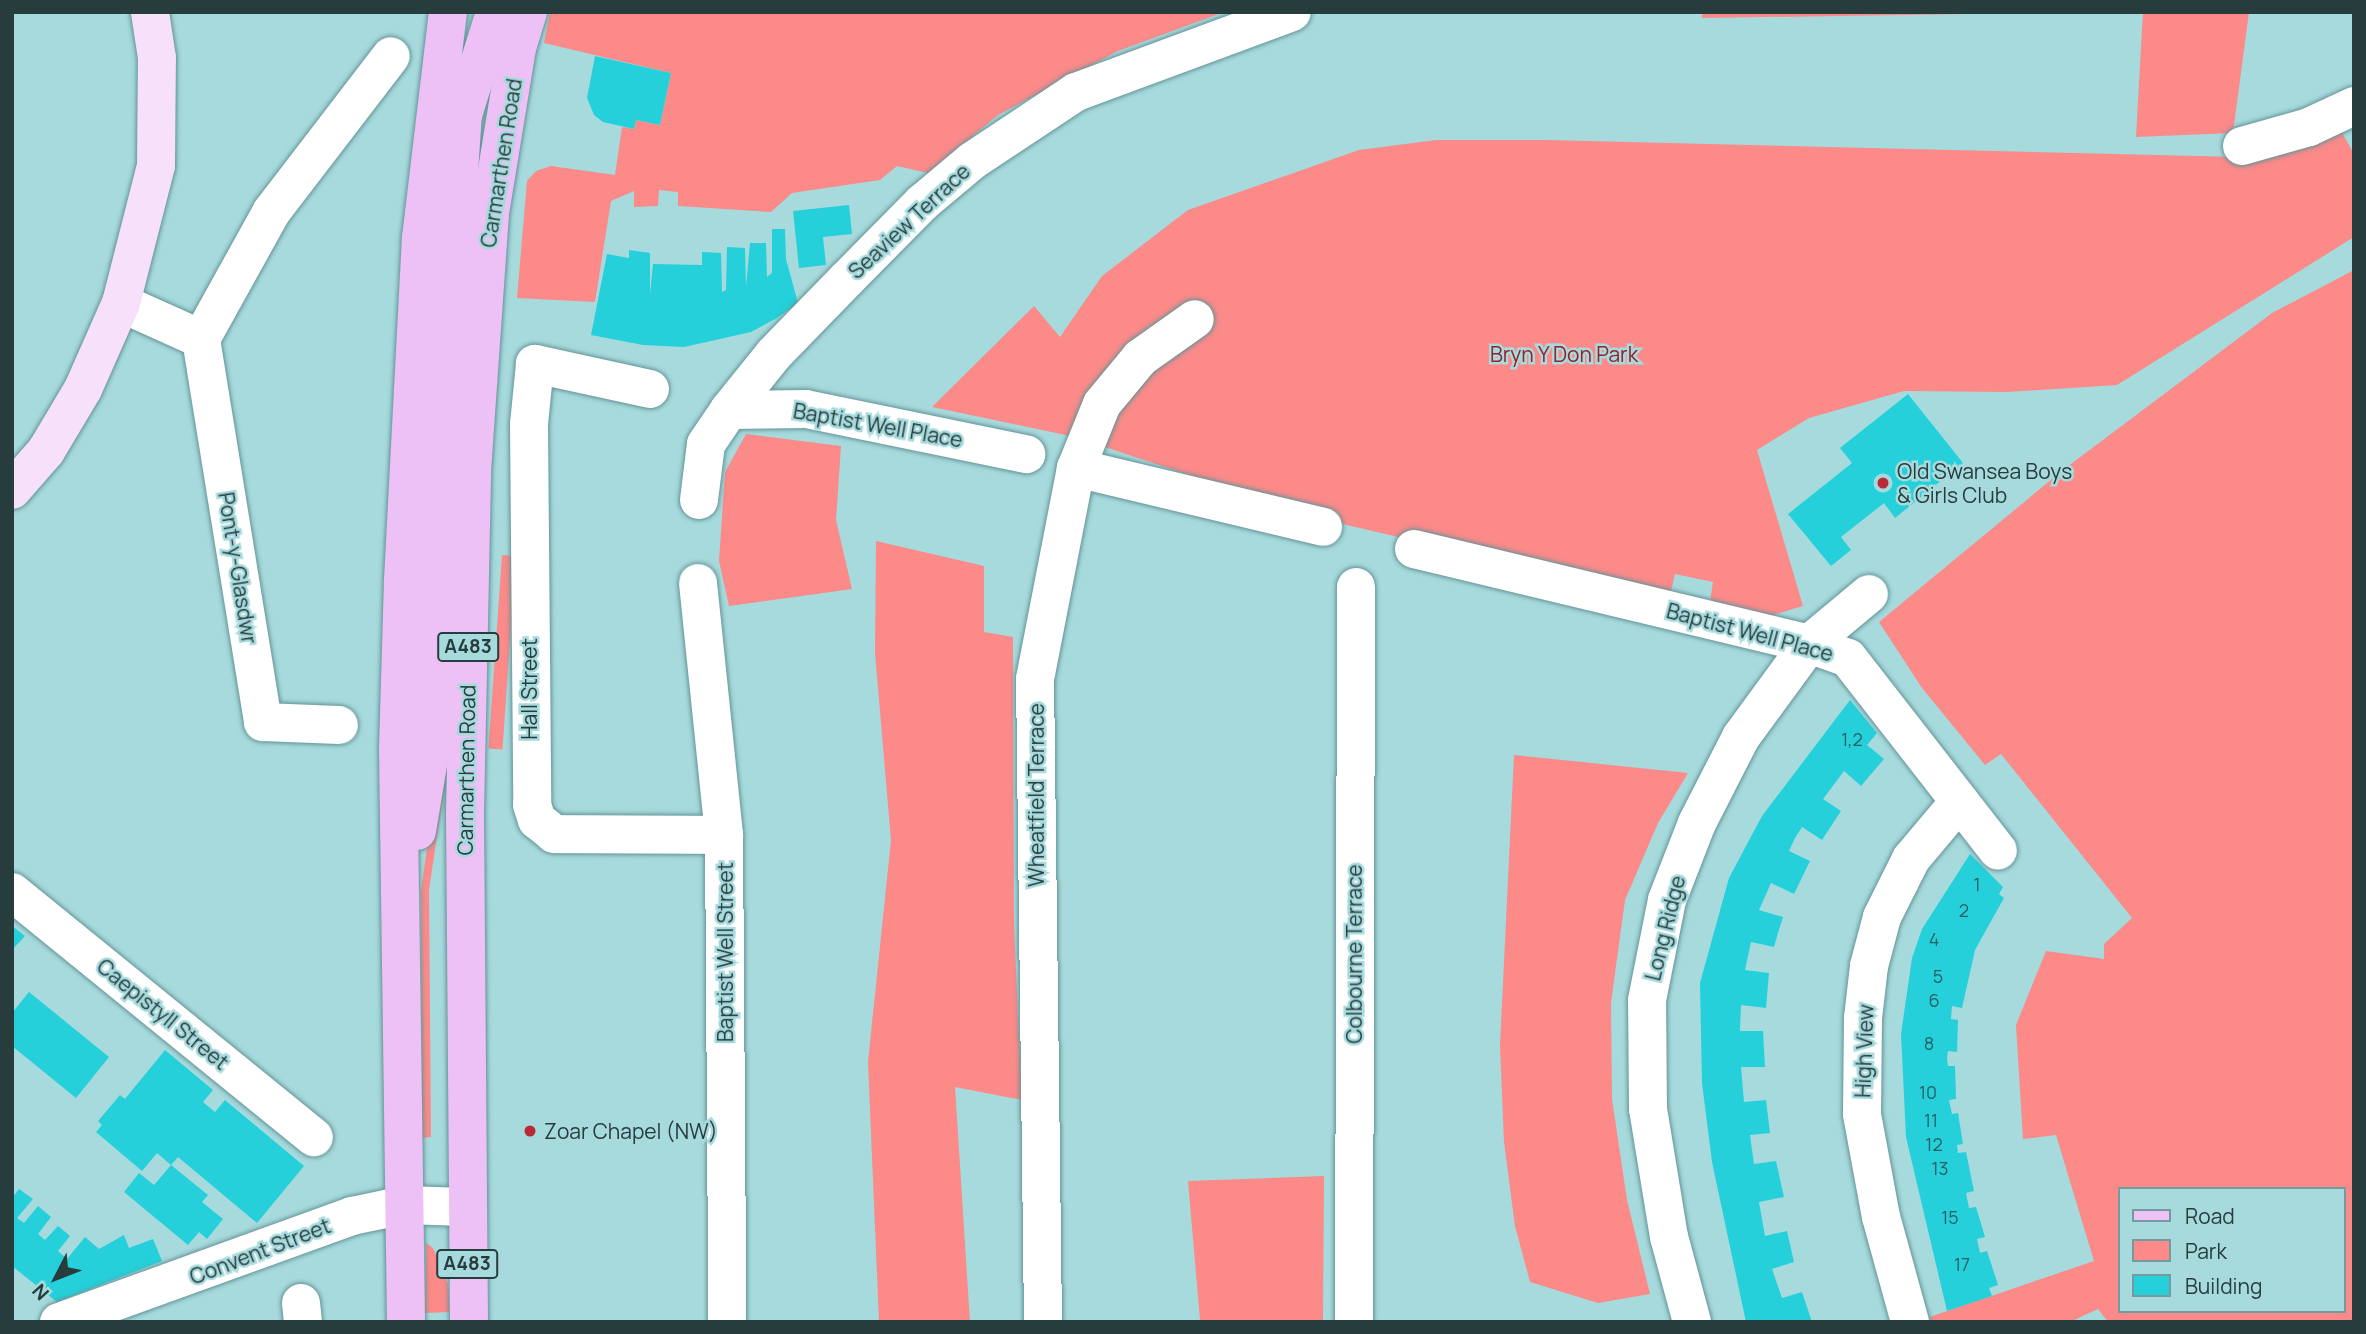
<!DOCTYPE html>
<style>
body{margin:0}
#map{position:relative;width:2366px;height:1334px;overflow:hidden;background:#a7dadd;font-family:Manrope,sans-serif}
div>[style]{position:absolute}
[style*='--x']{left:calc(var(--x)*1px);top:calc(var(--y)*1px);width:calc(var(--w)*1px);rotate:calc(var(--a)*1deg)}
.green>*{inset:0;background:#fb8a89;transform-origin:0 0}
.building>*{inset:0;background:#25d0da}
.roads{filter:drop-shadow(0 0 2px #649497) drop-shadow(0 0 2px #649497)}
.minor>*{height:38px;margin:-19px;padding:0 19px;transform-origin:19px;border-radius:19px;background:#fff}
.secondary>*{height:38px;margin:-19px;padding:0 19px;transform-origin:19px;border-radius:19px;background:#f6e0fa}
.primary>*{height:38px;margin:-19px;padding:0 19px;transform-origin:19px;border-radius:19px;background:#edc1f5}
.dots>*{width:19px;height:19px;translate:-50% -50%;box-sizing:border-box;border:4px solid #a7dadd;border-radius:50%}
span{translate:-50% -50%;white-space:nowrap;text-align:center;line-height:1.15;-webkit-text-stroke:5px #a7dadd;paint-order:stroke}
.number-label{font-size:18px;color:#266164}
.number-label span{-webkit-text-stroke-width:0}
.shield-label span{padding:2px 5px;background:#a7dadd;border:2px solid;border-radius:5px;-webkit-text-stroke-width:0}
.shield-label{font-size:19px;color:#273c3d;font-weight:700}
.street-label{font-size:21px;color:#273c3d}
.park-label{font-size:21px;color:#96212c}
.poi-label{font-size:21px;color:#273c3d}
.left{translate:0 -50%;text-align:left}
.frame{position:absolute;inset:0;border:14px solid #273c3d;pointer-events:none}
.legend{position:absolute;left:2118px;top:1187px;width:228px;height:126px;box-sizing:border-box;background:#a7dadd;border:2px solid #749b9d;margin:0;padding:9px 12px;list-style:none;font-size:21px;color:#273c3d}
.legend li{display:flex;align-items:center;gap:14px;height:35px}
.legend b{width:35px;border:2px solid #749b9d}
.north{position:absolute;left:21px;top:1243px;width:70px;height:70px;-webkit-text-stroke:5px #a7dadd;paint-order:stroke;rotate:228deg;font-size:19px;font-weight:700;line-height:28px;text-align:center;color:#273c3d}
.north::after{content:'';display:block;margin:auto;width:24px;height:32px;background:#273c3d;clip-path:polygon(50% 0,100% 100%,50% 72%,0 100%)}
</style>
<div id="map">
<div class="green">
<div style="clip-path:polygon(550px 12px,1224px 12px,1118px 51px,998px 115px,928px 173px,897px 166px,880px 180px,792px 193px,771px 212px,678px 206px,678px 192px,659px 190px,658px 206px,634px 207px,634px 191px,611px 201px,595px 302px,517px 298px,527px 181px,536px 171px,551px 166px,615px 175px,622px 127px,634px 129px,636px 120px,660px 125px,671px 73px,544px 43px)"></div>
<div style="clip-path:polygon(1702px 12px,2041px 12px,2041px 13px,1702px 18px)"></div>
<div style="clip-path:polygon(2143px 12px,2249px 12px,2233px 133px,2136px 137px)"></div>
<div style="clip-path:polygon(2340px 129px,2354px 154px,2354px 237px,2117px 385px,2007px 392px,1904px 391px,1809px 418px,1757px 450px,1803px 606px,1770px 616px,1710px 602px,1713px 582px,1675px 574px,1669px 600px,1321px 519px,1075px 437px,932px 407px,1034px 306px,1060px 337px,1102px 276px,1188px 210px,1359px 150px,1436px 140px,1546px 140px,2239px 157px)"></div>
<div style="clip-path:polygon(evenodd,2354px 270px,2354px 1322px,2108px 1322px,2098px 1309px,2070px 1322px,1932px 1322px,1930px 1317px,1947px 1311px,2094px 1261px,2056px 1135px,2023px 1139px,2016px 1025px,2046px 951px,2104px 959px,2104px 944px,2132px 918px,2001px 754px,1985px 765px,1922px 688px,1879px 622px,2063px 470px,2272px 313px,2354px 270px,2119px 1189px,2343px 1189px,2343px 1311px,2119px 1311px,2119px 1189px)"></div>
<div style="clip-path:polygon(746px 434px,841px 446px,836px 520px,852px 589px,729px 606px,719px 561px,725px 472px)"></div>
<div style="clip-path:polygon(876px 541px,984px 566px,984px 632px,1013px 637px,1014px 925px,1022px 1100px,955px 1087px,970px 1322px,879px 1322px,868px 1062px,891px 840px,875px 653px)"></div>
<div style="left:502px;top:555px;width:14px;height:194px;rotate:4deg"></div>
<div style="clip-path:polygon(1514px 755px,1688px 773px,1658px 823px,1625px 900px,1611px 1003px,1612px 1099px,1627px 1200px,1650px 1294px,1598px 1303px,1530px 1282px,1515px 1226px,1504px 1142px,1500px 1045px)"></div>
<div style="clip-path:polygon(439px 763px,448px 763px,429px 890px,431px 1137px,422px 1138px,421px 891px)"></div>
<div style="clip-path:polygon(1324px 1176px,1323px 1322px,1066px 1322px,1200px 1320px,1188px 1181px)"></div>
<div style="clip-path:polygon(426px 1243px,433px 1248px,448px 1284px,450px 1312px,425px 1313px)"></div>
</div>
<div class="building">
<div style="clip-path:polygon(595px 56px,671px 73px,660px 125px,636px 120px,634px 129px,603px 122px,594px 115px,587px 98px)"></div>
<div style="clip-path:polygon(849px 205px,852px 234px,823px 237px,826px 265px,799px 268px,793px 211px)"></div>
<div style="clip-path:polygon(772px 229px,785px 229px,786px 259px,798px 303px,777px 318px,751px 332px,684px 347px,643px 345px,591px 335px,607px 254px,629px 258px,629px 250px,650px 253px,650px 294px,653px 264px,702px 265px,702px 252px,721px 253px,722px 292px,726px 290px,727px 247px,745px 248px,746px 287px,750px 243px,766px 243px,767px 277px,772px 273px)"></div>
<div style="clip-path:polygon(1908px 394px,1963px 463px,1895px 518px,1884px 503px,1841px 537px,1851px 550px,1831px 566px,1788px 514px,1852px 463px,1840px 448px)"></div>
<div style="clip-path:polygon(1850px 700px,1877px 733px,1867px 745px,1884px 759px,1861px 786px,1844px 771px,1823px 799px,1841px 811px,1822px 840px,1802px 827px,1795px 838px,1789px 851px,1810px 861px,1794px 894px,1771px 883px,1759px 910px,1783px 917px,1778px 933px,1774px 947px,1751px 942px,1745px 970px,1769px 973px,1766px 1008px,1741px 1005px,1740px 1031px,1763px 1031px,1765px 1067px,1741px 1067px,1744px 1102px,1766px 1100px,1770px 1133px,1750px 1135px,1754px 1164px,1776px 1161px,1784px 1197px,1759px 1202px,1765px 1236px,1787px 1231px,1794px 1262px,1772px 1269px,1782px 1298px,1802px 1292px,1812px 1322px,1746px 1322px,1712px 1162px,1702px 1083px,1700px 983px,1729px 878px,1762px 816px)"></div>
<div style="clip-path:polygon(1970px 854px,2003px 887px,1999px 894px,2004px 898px,1975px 950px,1962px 1008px,1952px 1006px,1951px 1019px,1958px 1020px,1957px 1052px,1948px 1051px,1947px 1058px,1948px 1066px,1955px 1066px,1956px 1099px,1949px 1100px,1952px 1114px,1958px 1113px,1963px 1144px,1957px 1145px,1958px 1153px,1966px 1152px,1974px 1191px,1966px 1193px,1969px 1208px,1976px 1207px,1985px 1237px,1977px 1239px,1980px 1253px,1987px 1251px,1998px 1285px,1989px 1288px,1992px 1296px,1947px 1311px,1906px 1137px,1901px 1034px,1912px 958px,1922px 929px)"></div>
<div style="clip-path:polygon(12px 926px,25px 936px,12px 950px)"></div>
<div style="clip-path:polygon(29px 992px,109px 1057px,76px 1098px,12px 1046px,12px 1013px)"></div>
<div style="clip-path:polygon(165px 1050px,213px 1090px,203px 1102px,215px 1112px,225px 1100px,304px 1166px,257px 1223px,178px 1157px,171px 1165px,157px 1153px,142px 1171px,96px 1132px,102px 1125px,98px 1121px,120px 1095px,125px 1099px)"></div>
<div style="clip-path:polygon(171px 1165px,208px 1195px,202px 1202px,223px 1219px,207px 1239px,199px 1232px,188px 1245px,124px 1192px,139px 1173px,154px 1185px)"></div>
<div style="clip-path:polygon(19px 1189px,33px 1199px,17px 1218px,24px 1223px,38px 1206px,51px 1217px,38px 1234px,45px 1240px,58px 1226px,70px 1236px,58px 1251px,67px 1259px,85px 1237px,99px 1249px,124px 1235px,129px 1248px,153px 1239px,162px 1261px,57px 1302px,12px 1266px,12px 1198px)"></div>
</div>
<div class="roads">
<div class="minor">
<div style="--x:2242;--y:146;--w:70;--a:-15.8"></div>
<div style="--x:2309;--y:127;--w:50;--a:-25"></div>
<div style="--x:121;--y:303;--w:88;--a:24.2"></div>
<div style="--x:201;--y:339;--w:146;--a:-61"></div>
<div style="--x:272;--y:211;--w:195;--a:-52.5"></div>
<div style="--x:201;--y:339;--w:388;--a:80.8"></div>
<div style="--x:263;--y:722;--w:76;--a:2.3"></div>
<div style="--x:650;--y:389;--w:118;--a:-167.7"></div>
<div style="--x:535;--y:364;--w:60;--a:95.7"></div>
<div style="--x:529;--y:424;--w:381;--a:89.5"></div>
<div style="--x:532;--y:805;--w:16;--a:72"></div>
<div style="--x:537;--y:820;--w:22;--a:39"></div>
<div style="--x:554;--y:834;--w:170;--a:0.3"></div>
<div style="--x:729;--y:410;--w:77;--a:-0.7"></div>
<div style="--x:806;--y:409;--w:225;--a:11.6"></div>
<div style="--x:1076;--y:468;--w:254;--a:13.4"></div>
<div style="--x:699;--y:500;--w:56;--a:-82.9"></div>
<div style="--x:706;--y:444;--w:41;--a:-55.9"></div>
<div style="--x:729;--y:410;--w:72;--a:-51.2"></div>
<div style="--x:774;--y:354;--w:105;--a:-45.8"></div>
<div style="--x:847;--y:279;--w:107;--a:-45.4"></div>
<div style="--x:922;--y:203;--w:65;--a:-40"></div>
<div style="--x:972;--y:161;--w:125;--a:-33.6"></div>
<div style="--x:1076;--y:92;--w:230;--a:-20.3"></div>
<div style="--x:1414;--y:549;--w:406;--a:13.5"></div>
<div style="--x:1809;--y:644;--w:41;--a:19.7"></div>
<div style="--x:1848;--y:658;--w:244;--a:52.1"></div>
<div style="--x:698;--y:583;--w:253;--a:84.1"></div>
<div style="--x:724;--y:835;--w:487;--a:89.6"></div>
<div style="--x:12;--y:892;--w:389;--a:39.1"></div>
<div style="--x:301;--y:1303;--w:19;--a:84"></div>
<div style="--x:59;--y:1322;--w:312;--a:-19.9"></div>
<div style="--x:352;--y:1216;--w:53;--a:-11.9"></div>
<div style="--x:404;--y:1205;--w:61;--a:1.9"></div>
<div style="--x:1043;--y:1322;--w:643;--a:-90.71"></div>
<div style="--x:1035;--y:679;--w:215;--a:-79"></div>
<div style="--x:1076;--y:468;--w:69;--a:-67.9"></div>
<div style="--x:1102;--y:404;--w:60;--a:-50.4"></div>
<div style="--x:1140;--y:358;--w:67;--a:-35.3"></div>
<div style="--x:1354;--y:1322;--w:735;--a:-89.84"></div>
<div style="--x:1692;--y:1322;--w:88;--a:-105.1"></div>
<div style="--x:1669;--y:1237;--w:130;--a:-99.3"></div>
<div style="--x:1648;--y:1109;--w:109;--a:-90.5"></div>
<div style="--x:1647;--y:1000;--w:102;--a:-78.7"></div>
<div style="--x:1667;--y:900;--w:83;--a:-68.7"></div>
<div style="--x:1697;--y:823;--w:97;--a:-62.9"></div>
<div style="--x:1741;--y:737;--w:115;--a:-53.8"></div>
<div style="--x:1809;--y:644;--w:78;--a:-39.8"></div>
<div style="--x:1910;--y:1322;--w:109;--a:-105.4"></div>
<div style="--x:1881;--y:1217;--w:105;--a:-100.5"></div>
<div style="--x:1862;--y:1114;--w:96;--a:-89.4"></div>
<div style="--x:1863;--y:1018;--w:52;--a:-83.4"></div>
<div style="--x:1869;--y:966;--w:51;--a:-75.1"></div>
<div style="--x:1882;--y:917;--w:65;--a:-63.4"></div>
<div style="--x:1911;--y:859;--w:75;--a:-49.9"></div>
</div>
<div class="secondary">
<div style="--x:12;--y:490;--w:52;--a:-48.9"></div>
<div style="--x:46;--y:451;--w:72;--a:-59.2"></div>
<div style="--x:83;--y:389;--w:94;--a:-66.2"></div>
<div style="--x:121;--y:303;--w:141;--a:-75.7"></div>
<div style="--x:156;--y:166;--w:108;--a:-89.5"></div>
<div style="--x:157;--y:58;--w:47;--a:-98.7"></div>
</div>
<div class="primary">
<div style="--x:417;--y:831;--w:86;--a:-80.6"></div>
<div style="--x:431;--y:746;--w:197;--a:-89.1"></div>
<div style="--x:434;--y:549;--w:435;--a:-86.2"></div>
<div style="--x:463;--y:115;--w:108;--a:-72.7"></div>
<div style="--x:406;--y:1322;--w:574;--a:-90.8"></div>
<div style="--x:398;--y:748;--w:168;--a:-88.3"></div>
<div style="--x:403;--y:580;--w:342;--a:-87"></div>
<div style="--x:421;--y:238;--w:228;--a:-83.2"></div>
<div style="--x:469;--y:1322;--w:509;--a:-90.45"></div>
<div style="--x:465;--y:813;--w:342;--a:-88.8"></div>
<div style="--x:472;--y:471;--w:259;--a:-86"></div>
<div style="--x:490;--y:213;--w:167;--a:-80.7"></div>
<div style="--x:517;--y:48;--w:38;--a:-73"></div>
</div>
</div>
<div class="dots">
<div style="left:1883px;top:483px;background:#ba2938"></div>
<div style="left:530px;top:1131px;background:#ba2938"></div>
</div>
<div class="number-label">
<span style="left:1852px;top:739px">1,2</span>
<span style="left:1977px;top:884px">1</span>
<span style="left:1964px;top:910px">2</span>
<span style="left:1934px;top:939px">4</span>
<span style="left:1938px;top:976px">5</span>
<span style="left:1934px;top:1000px">6</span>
<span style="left:1929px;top:1043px">8</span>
<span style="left:1928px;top:1092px">10</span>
<span style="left:1931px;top:1120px">11</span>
<span style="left:1934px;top:1144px">12</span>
<span style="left:1940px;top:1168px">13</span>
<span style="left:1950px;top:1217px">15</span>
<span style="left:1962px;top:1264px">17</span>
</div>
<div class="shield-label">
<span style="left:468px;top:647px">A483</span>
<span style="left:467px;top:1264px">A483</span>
</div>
<div class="street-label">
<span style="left:501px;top:163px;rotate:-81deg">Carmarthen Road</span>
<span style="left:909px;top:221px;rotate:-43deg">Seaview Terrace</span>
<span style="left:878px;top:425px;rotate:10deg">Baptist Well Place</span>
<span style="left:238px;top:568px;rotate:81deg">Pont-y-Glasdwr</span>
<span style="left:1750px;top:632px;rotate:15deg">Baptist Well Place</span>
<span style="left:529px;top:689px;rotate:-90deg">Hall Street</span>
<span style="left:466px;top:770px;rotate:-89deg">Carmarthen Road</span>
<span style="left:1036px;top:795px;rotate:-90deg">Wheatfield Terrace</span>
<span style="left:1665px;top:928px;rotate:-76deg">Long Ridge</span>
<span style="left:725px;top:952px;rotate:-90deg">Baptist Well Street</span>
<span style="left:1354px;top:954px;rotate:-90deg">Colbourne Terrace</span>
<span style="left:163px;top:1014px;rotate:39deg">Caepistyll Street</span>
<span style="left:1864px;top:1051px;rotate:-88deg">High View</span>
<span style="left:260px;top:1251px;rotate:-21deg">Convent Street</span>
</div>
<div class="park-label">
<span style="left:1564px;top:354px">Bryn Y Don Park</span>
</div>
<div class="poi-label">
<span class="left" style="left:1897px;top:483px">Old Swansea Boys<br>&amp; Girls Club</span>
<span class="left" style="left:544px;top:1131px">Zoar Chapel (NW)</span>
</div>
<div class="frame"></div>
<ul class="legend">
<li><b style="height:9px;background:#edc1f5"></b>Road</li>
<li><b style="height:19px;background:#fb8a89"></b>Park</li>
<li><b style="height:19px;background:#25d0da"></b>Building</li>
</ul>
<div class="north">N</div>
</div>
